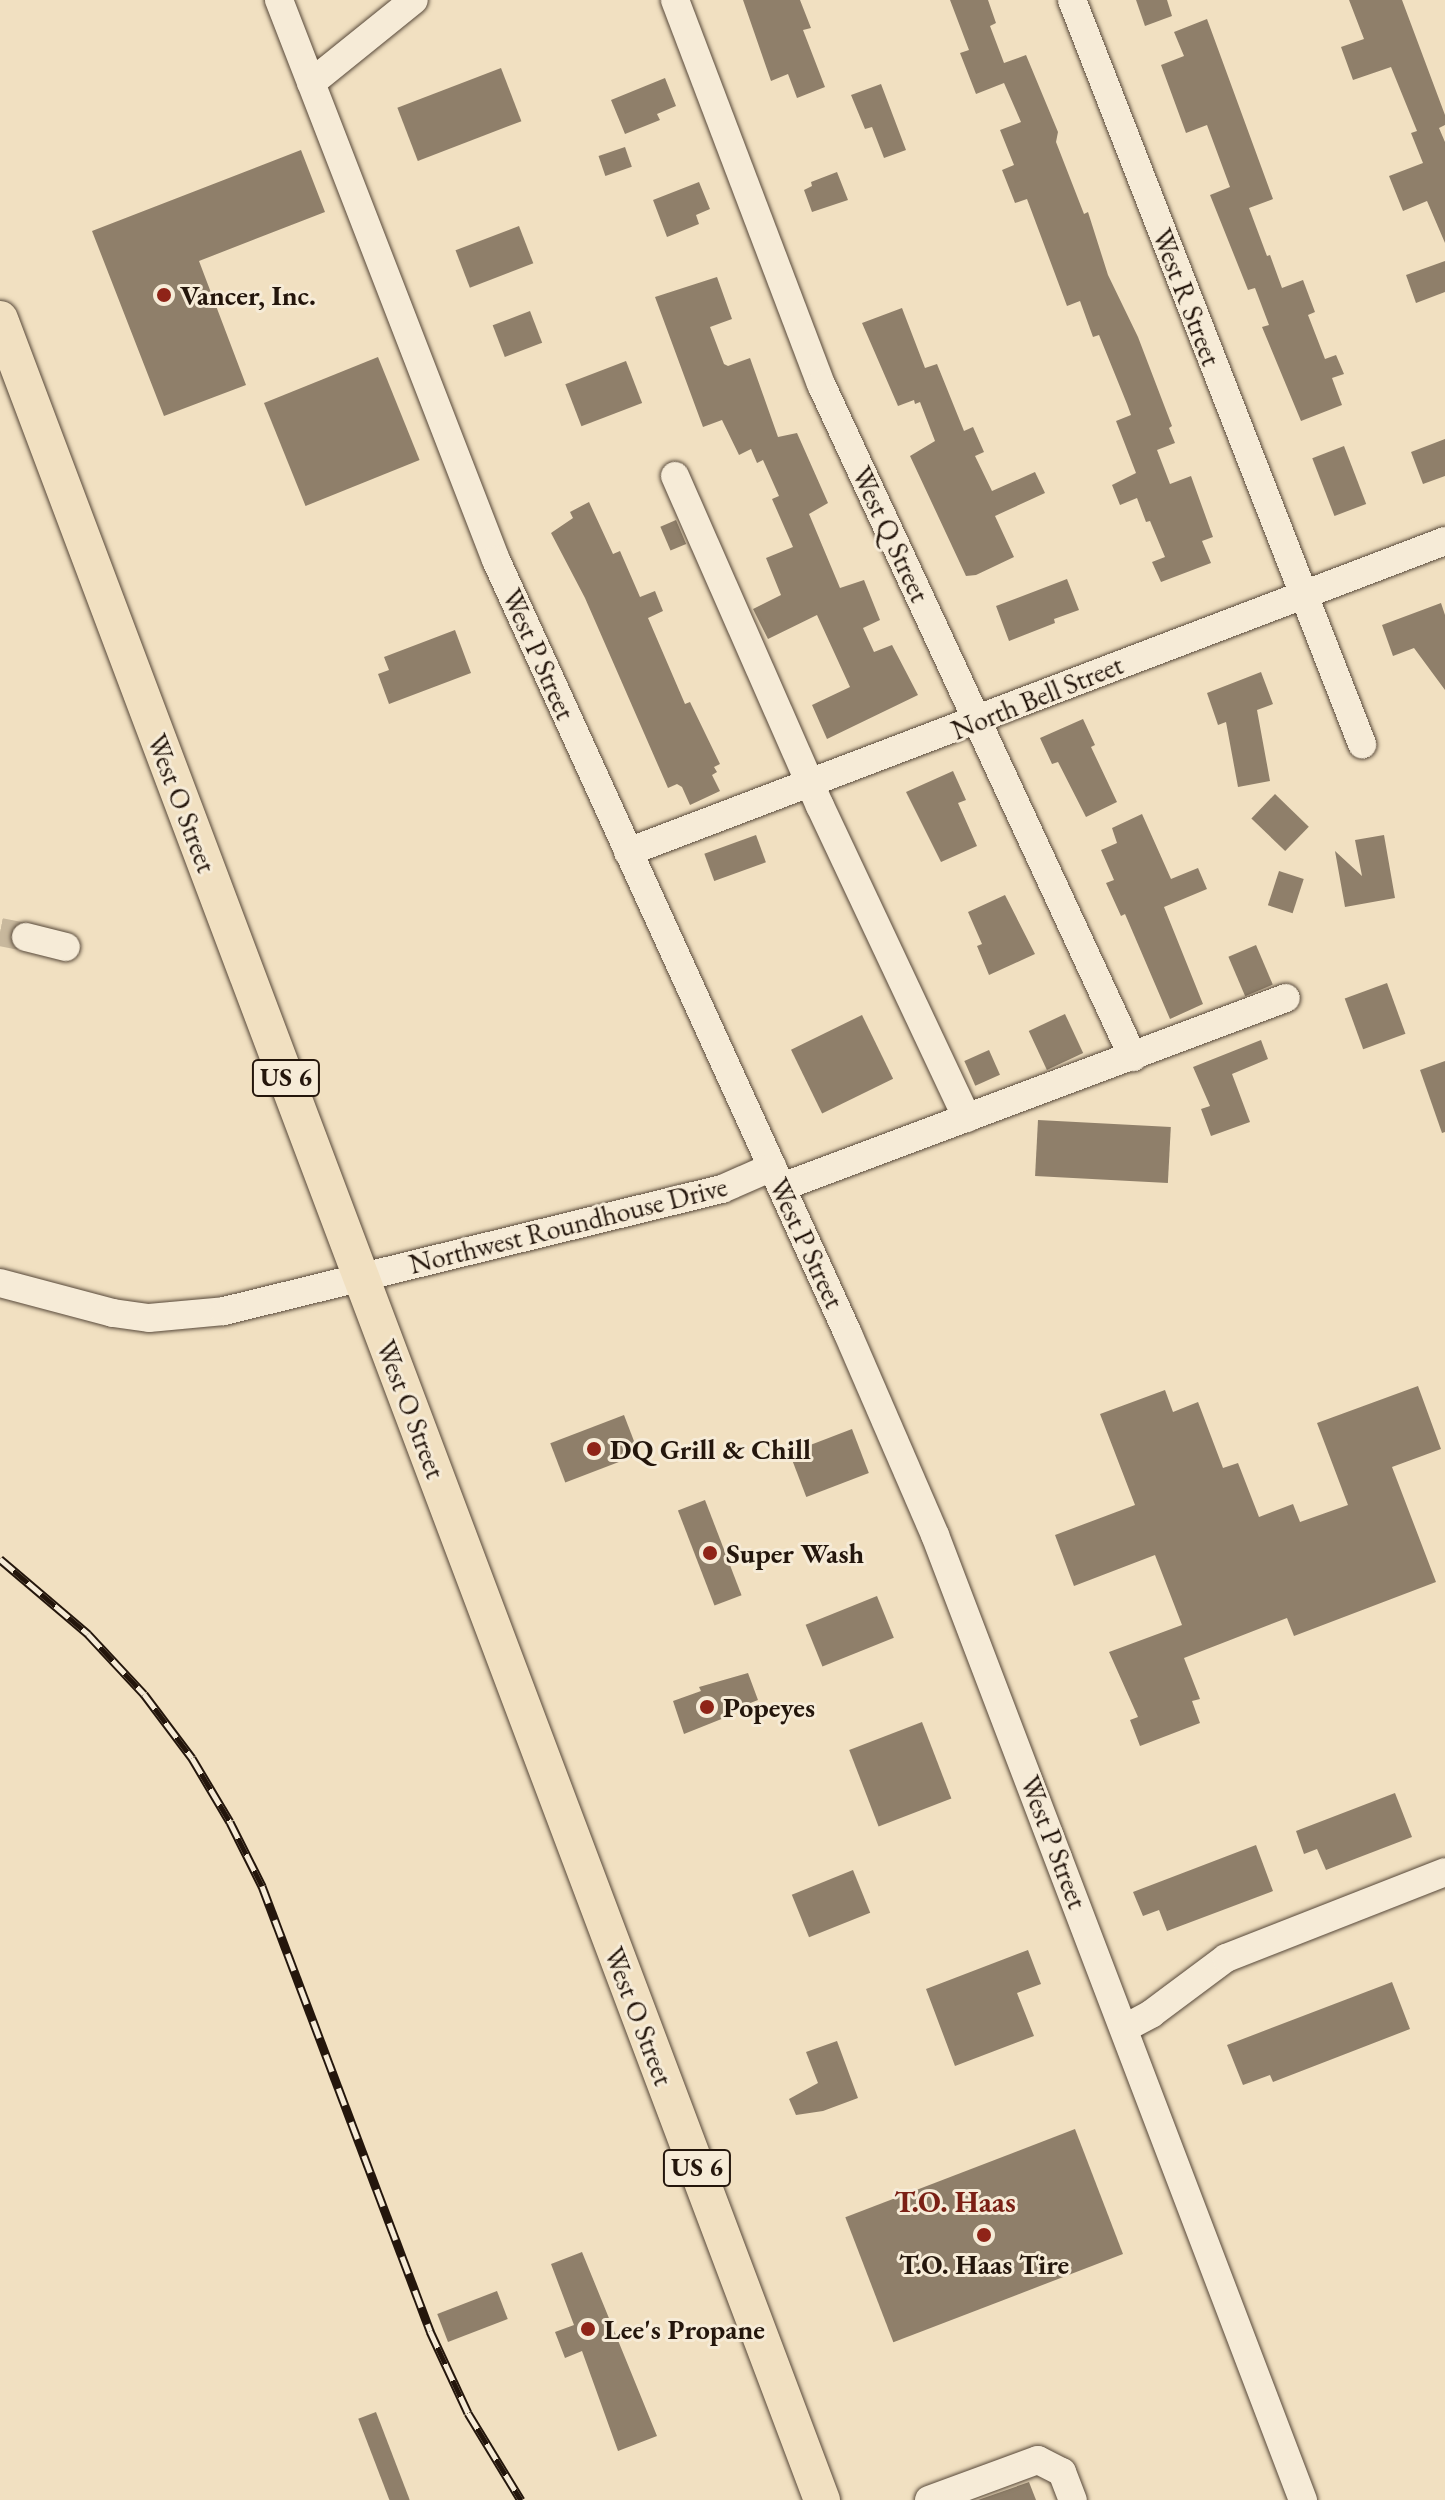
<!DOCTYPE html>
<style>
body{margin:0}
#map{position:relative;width:1445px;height:2500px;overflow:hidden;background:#f1e0c1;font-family:"EB Garamond",serif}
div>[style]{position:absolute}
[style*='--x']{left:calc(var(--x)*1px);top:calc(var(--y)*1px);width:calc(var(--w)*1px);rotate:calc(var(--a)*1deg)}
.building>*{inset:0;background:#8f7f6a;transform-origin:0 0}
.minor-tunnel>*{height:28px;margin-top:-14px;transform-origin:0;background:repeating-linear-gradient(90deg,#c8b89d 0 28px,transparent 0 42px)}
.roads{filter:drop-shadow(0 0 2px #574839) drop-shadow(0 0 2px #574839)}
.minor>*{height:28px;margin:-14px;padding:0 14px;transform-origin:14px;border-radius:14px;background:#f6ebd7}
.major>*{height:36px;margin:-18px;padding:0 18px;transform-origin:18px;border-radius:18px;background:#f1e0c1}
.rail>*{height:9px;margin-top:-4.5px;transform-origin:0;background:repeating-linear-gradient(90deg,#f6ebd7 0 18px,#24160c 0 36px);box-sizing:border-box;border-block:2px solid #24160c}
.dots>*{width:22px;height:22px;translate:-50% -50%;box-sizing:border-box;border:4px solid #f6ebd7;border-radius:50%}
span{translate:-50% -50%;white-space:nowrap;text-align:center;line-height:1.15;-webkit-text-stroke:6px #f6ebd7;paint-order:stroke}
.shield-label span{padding:2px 6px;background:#f6ebd7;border:2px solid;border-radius:6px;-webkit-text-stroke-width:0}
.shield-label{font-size:26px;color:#24160c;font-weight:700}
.poi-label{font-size:28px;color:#24160c;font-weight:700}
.left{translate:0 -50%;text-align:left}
.street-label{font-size:28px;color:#24160c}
.neighbourhood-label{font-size:30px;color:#7a1f14;font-weight:700}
</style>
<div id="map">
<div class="building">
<div style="clip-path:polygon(743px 0,800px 0,811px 28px,803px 30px,825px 87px,797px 98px,788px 74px,771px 81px)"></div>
<div style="clip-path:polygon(950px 0,988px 0,996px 23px,990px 26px,1004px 63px,1026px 55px,1058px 132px,1056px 142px,1084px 214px,1088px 212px,1108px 275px,1138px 337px,1172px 426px,1169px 428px,1175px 443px,1157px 450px,1170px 484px,1191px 476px,1213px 537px,1202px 541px,1211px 563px,1161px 582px,1152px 562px,1165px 557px,1150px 521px,1146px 522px,1137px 498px,1120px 505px,1112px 485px,1136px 473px,1116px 421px,1131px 415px,1127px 404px,1099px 335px,1093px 337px,1080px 301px,1067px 306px,1027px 199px,1015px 203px,1002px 170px,1014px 165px,1000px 130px,1021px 122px,1004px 83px,976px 94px,960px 53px,969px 50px)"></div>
<div style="clip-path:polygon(1136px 0,1167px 0,1172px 16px,1145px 26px)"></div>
<div style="clip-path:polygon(1349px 0,1402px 0,1445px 115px,1445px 125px,1439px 128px,1445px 142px,1445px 243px,1427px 201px,1403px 211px,1389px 176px,1423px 163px,1411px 133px,1417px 131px,1391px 67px,1353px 80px,1341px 47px,1364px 39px)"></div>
<div style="clip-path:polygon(1207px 19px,1273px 199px,1249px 208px,1267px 256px,1270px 255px,1282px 288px,1303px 280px,1315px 312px,1308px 315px,1325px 359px,1336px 355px,1344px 374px,1332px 378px,1342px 405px,1301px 421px,1262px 327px,1269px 325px,1255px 288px,1248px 290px,1210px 195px,1230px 187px,1207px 125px,1186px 133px,1161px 65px,1184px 56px,1174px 32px)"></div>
<div style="left:501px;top:68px;width:57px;height:111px;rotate:69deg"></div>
<div style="clip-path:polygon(665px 78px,676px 106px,657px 114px,660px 120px,625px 134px,611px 100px)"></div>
<div style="clip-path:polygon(881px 84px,906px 150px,884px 158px,872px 127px,865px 129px,851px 95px)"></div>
<div style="left:625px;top:147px;width:21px;height:28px;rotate:71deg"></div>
<div style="clip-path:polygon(301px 150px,325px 212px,199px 261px,246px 385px,164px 416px,92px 231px)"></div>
<div style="clip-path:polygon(837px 172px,848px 200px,812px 212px,804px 190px,812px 186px,811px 182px)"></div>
<div style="clip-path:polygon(699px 182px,710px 209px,696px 215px,699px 224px,667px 237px,653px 200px)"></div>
<div style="left:519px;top:226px;width:40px;height:68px;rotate:69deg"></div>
<div style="clip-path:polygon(1445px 261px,1445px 292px,1416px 303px,1406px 275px)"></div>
<div style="clip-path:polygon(717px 277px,732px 319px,710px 327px,724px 364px,728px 366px,750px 358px,778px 437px,797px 433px,828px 503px,809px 514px,840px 588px,864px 580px,880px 620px,863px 628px,874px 652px,892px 645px,918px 695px,827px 739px,812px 705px,850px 687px,817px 615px,768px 639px,753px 609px,781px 595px,766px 558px,793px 547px,772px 499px,779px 496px,763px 460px,757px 463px,751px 449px,739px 455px,722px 420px,703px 427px,655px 297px)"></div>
<div style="clip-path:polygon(902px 308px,925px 368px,937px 364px,964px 431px,973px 427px,984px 452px,975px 456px,992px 491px,1035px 472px,1045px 493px,995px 516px,1014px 557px,976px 575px,966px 576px,910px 456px,935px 441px,920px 402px,915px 404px,914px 400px,898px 406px,862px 323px)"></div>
<div style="left:530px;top:311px;width:34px;height:40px;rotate:69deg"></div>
<div style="left:378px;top:357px;width:111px;height:123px;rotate:68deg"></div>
<div style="left:626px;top:361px;width:45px;height:65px;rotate:69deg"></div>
<div style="clip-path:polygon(1445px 439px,1445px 476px,1423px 484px,1411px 452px)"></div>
<div style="left:1344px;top:446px;width:62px;height:34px;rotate:69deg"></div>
<div style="clip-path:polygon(589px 502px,613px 554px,620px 551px,640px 597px,655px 591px,663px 611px,648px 618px,685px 704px,690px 702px,720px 764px,714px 767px,717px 772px,712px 775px,720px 791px,690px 805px,682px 787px,677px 784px,668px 788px,585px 598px,551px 533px,573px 518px,570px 512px)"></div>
<div style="left:676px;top:520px;width:26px;height:17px;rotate:67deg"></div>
<div style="clip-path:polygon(1067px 579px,1079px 610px,1054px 619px,1055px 623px,1009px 641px,996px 606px)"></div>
<div style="clip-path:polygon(1441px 603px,1445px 615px,1445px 690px,1414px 648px,1393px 656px,1382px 625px)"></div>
<div style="clip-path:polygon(455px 630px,471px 673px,389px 704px,378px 674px,389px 670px,384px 657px)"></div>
<div style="clip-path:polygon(1261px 672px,1273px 704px,1257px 710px,1270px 781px,1238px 787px,1226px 722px,1218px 725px,1207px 693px)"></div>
<div style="clip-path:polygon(1083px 719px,1095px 745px,1091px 747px,1117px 802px,1086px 817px,1058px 762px,1052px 764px,1040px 738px)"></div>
<div style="clip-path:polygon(953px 771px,966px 800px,958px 803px,977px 846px,941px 862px,906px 792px)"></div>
<div style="left:1275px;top:794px;width:47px;height:34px;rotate:44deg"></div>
<div style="clip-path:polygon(1142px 814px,1171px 879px,1198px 868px,1207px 889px,1164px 907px,1203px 1004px,1170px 1019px,1125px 914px,1121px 916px,1106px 883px,1114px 880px,1101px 850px,1117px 843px,1112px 828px)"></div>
<div style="left:756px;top:835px;width:29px;height:55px;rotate:70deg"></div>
<div style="clip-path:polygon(1384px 835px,1395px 898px,1345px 907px,1335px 851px,1362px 876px,1355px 840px)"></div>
<div style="left:1279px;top:871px;width:26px;height:36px;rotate:18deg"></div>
<div style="clip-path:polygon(1005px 895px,1035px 954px,989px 975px,977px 946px,982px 944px,968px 912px)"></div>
<div style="left:1256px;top:945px;width:43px;height:30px;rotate:67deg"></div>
<div style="left:1387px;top:983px;width:54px;height:45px;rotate:70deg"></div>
<div style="left:1065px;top:1014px;width:43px;height:40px;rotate:65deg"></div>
<div style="left:862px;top:1015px;width:71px;height:79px;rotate:64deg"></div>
<div style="clip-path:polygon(1261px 1040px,1268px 1059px,1232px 1074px,1250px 1122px,1211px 1136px,1201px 1109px,1210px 1106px,1193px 1067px)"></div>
<div style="left:989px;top:1050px;width:27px;height:27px;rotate:66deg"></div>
<div style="clip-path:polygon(1445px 1061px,1445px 1132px,1442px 1133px,1420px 1070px)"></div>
<div style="left:1038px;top:1120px;width:133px;height:56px;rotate:3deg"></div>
<div style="clip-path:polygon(1418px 1386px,1441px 1449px,1392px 1467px,1436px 1582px,1294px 1636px,1287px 1618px,1184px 1658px,1200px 1699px,1192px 1701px,1200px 1723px,1140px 1746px,1130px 1720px,1138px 1717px,1109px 1652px,1182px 1625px,1155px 1555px,1074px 1586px,1055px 1535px,1135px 1505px,1100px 1414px,1165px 1390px,1173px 1412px,1198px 1402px,1223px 1468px,1238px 1463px,1259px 1517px,1293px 1504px,1300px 1522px,1348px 1505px,1317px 1423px)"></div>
<div style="left:624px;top:1415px;width:42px;height:79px;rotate:69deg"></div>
<div style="left:852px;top:1429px;width:47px;height:67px;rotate:69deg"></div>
<div style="left:705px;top:1500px;width:102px;height:29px;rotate:69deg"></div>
<div style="left:877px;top:1596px;width:45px;height:77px;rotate:68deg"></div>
<div style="clip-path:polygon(748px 1673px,758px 1700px,722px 1714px,724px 1718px,684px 1734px,673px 1701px,701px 1691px,699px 1687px)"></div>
<div style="left:922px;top:1722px;width:82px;height:78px;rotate:69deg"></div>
<div style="clip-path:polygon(1395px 1793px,1412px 1837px,1326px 1870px,1317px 1849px,1304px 1854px,1296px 1831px)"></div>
<div style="clip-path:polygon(1256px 1845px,1273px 1891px,1167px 1931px,1159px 1910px,1143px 1916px,1133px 1892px)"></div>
<div style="left:853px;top:1870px;width:46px;height:66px;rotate:68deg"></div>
<div style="clip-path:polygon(1028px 1950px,1041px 1984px,1017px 1993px,1034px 2036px,955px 2066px,926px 1989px)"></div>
<div style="clip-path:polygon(1392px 1982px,1410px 2029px,1273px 2082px,1270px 2075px,1243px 2085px,1227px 2045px)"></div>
<div style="clip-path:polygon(837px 2041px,858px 2098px,823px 2111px,796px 2115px,789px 2099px,818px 2083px,806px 2052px)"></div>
<div style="left:1075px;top:2129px;width:134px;height:246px;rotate:69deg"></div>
<div style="clip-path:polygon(582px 2252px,657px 2436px,618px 2451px,582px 2351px,565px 2358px,555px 2332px,574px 2325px,551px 2264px)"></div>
<div style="left:497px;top:2291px;width:30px;height:64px;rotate:69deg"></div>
<div style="left:376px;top:2412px;width:94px;height:19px;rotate:69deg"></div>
<div style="clip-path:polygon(1029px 2482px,1036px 2500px,978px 2500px)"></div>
</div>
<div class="minor-tunnel">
<div style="--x:0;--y:932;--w:26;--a:11"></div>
</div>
<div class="roads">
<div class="minor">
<div style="--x:279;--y:0;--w:601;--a:68.82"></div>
<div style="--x:496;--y:560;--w:850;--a:65.54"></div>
<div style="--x:848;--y:1334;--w:219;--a:66.6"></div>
<div style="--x:935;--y:1535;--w:1033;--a:69.13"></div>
<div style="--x:675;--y:0;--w:411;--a:69.2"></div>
<div style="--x:821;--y:384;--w:742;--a:65.13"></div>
<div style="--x:1072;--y:0;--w:799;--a:68.7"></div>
<div style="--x:311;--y:83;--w:132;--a:-38.9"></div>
<div style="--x:675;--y:476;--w:360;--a:66.3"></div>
<div style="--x:820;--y:806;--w:345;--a:64.8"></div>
<div style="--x:628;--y:852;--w:874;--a:-20.84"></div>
<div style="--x:26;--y:937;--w:41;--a:14"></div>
<div style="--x:782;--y:1187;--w:538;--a:-20.56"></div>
<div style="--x:0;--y:1283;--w:117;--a:14.9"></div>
<div style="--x:113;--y:1313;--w:36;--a:8"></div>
<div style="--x:149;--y:1318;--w:75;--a:-5.3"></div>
<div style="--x:224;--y:1311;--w:513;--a:-13.77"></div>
<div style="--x:722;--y:1189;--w:55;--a:-23.7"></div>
<div style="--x:1125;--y:2028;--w:30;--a:-28"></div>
<div style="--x:1151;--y:2014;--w:94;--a:-36.7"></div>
<div style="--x:1226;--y:1958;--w:235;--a:-21.4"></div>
<div style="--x:929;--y:2500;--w:116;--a:-20.2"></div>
<div style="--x:1038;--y:2460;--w:27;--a:27"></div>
<div style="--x:1062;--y:2472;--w:30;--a:69"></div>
</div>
<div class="major">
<div style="--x:0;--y:319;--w:2331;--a:69.35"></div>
</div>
</div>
<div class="rail">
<div style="--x:0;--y:1559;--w:116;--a:40.4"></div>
<div style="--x:88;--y:1634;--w:82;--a:47"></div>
<div style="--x:144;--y:1694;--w:80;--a:53.1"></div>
<div style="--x:192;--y:1758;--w:74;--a:59.3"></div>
<div style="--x:230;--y:1822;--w:72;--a:63.4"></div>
<div style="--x:262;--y:1886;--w:476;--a:69.3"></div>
<div style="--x:430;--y:2331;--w:90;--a:65.1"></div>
<div style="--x:468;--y:2413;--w:102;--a:58.7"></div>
</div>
<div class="dots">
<div style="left:164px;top:295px;background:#8f2418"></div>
<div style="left:594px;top:1449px;background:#8f2418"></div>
<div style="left:710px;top:1553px;background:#8f2418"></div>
<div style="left:707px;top:1707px;background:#8f2418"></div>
<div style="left:984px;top:2235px;background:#8f2418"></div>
<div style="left:588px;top:2329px;background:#8f2418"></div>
</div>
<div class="shield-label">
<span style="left:286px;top:1078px">US 6</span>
<span style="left:697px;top:2168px">US 6</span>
</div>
<div class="poi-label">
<span class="left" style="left:180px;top:295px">Vancer, Inc.</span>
<span class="left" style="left:610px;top:1449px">DQ Grill &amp; Chill</span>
<span class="left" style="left:726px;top:1553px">Super Wash</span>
<span class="left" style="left:723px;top:1707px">Popeyes</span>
<span style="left:984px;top:2264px">T.O. Haas Tire</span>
<span class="left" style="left:604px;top:2329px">Lee's Propane</span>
</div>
<div class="street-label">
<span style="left:1187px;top:297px;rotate:69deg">West R Street</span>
<span style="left:891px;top:534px;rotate:65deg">West Q Street</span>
<span style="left:539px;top:654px;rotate:66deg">West P Street</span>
<span style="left:1037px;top:697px;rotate:-22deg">North Bell Street</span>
<span style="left:182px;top:803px;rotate:69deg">West O Street</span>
<span style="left:568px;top:1225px;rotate:-14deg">Northwest Roundhouse Drive</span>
<span style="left:807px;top:1243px;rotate:65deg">West P Street</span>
<span style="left:411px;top:1409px;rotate:69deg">West O Street</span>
<span style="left:1054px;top:1842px;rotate:69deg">West P Street</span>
<span style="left:639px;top:2016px;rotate:69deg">West O Street</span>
</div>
<div class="neighbourhood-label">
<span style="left:955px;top:2202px">T.O. Haas</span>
</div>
</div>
